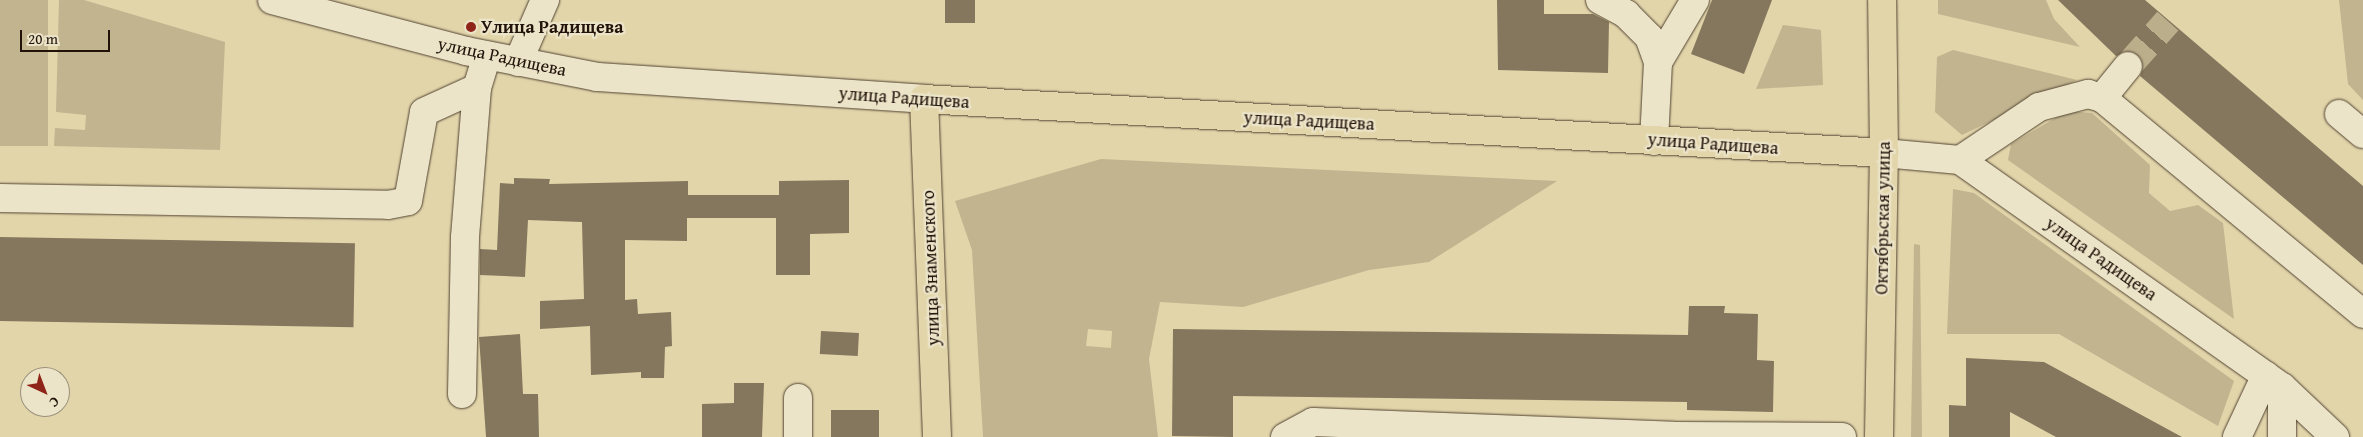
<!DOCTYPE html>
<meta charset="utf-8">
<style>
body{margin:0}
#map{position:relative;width:2363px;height:437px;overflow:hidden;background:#e2d5aa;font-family:"Gentium Book Plus",serif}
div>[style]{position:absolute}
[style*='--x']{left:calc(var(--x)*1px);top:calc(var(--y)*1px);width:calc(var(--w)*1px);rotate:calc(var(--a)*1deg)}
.green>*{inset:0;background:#c1b48f;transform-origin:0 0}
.building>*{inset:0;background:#85775d;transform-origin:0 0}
.minor-tunnel>*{height:28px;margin-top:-14px;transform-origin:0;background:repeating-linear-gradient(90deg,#bbae8a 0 28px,transparent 0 42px)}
.roads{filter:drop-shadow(0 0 1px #514332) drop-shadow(0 0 1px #514332)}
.minor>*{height:28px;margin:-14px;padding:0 14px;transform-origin:14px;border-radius:14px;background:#ece4c8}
.major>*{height:28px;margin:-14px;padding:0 14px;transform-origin:14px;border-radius:14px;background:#e2d5aa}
.dots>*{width:14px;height:14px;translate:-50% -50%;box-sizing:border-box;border:2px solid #ece4c8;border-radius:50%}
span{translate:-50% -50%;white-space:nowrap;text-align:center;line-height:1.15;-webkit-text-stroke:4.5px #ece4c8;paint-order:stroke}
.poi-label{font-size:18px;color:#21120a;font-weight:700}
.left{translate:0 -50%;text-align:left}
.street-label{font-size:18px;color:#21120a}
.north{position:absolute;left:20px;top:367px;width:50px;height:50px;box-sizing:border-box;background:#ece4c8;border:1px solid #9b907c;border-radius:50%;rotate:137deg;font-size:14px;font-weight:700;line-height:20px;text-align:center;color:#21120a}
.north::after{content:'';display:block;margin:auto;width:18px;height:22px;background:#8f2418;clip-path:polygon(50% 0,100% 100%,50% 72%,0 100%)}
.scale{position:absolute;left:20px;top:30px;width:90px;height:22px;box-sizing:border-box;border:2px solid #21120a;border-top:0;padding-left:6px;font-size:15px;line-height:18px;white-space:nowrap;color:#21120a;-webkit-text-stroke:4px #ece4c8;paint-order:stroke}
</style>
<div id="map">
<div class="green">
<div style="left:0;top:0;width:48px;height:146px"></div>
<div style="clip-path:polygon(59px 0,84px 0,225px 42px,220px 150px,54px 146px,55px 128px,85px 130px,86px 115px,56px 112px)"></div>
<div style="clip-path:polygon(1938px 0,2046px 0,2054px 19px,2080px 47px,1938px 14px)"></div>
<div style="clip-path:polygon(2339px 0,2363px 0,2363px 100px,2348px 84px)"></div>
<div style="clip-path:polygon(1783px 25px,1821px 30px,1823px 85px,1756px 89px)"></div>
<div style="clip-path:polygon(1953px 50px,2077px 80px,1962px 135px,1935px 112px,1937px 57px)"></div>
<div style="clip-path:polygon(2067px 111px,2092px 113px,2150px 165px,2149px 193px,2170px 211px,2198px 205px,2223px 223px,2234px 319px,2008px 160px,2011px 144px)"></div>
<div style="clip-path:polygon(evenodd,1101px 159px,1557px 181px,1429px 262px,1369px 270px,1243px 307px,1160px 302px,1149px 359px,1158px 437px,983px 437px,972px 250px,955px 201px,1101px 159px,1088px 329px,1112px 331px,1111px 348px,1086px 346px,1088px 329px)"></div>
<div style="clip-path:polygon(1953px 189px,1974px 193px,2234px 381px,2218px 426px,2059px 334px,1947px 334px)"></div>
<div style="clip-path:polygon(1914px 244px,1920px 245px,1922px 437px,1911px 437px)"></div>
</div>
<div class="building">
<div style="left:945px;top:0;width:30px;height:23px"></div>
<div style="clip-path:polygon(1497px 0,1544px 0,1544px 14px,1593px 14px,1609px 22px,1608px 73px,1498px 70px)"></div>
<div style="clip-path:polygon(1712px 0,1772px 0,1744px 74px,1691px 54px)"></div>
<div style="clip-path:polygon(2058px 0,2145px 0,2363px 186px,2363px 265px,2140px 76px,2143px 68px,2138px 54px,2130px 51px,2116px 56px)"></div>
<div style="clip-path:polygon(514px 178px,550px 179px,549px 184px,688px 181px,688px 195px,779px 195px,779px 181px,849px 180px,849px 233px,810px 234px,810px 275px,776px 275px,776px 218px,687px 218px,687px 241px,625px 240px,625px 300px,637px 299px,638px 314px,671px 312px,672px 346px,665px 347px,664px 378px,641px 378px,641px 372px,591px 375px,590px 326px,540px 329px,540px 301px,584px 299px,582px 222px,528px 220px,525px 277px,480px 275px,480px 249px,497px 250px,500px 183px,514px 184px)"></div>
<div style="left:0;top:237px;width:355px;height:84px;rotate:1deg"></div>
<div style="clip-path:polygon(1689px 306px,1725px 306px,1724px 313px,1758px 314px,1757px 360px,1774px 361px,1773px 412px,1687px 410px,1687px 402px,1233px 396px,1233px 437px,1172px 436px,1173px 329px,1688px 335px)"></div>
<div style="left:821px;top:331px;width:38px;height:23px;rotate:3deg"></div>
<div style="clip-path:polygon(520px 334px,523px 394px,538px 394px,539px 437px,486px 437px,479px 337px)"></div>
<div style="clip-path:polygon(1966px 358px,2044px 362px,2182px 437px,2056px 437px,2010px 412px,2010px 437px,1949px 437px,1949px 405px,1966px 406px)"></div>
<div style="clip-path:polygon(734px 383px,764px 383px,762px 437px,702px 437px,702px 404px,734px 403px)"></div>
<div style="left:831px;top:410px;width:48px;height:27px"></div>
</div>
<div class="minor-tunnel">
<div style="--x:2128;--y:66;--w:60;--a:-48.4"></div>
</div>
<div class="roads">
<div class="minor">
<div style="--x:272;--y:0;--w:201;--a:14.7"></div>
<div style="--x:466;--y:51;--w:134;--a:11.2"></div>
<div style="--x:597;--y:77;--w:328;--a:3.8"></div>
<div style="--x:1600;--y:0;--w:30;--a:28"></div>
<div style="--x:1626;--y:14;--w:33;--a:45"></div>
<div style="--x:1649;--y:37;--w:27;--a:70"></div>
<div style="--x:1658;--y:62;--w:79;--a:92.9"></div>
<div style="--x:518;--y:62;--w:68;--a:-66.5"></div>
<div style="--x:1658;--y:62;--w:72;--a:-59.2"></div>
<div style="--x:2102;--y:98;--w:41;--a:-50.9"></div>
<div style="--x:2339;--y:114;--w:31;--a:40"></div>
<div style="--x:1884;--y:153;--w:76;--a:5.3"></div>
<div style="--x:1960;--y:160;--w:394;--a:35.2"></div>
<div style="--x:2282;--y:387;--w:73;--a:43.3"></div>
<div style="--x:1960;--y:160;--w:95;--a:-33.9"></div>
<div style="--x:2039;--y:107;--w:51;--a:-14.9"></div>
<div style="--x:2088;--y:94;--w:15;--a:16"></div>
<div style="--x:2102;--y:98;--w:339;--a:39.6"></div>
<div style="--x:0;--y:198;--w:388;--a:1"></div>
<div style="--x:388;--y:205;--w:20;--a:-11"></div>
<div style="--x:408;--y:201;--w:90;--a:-79.8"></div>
<div style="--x:424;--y:112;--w:58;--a:-24.4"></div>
<div style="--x:477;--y:88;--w:34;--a:-73"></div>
<div style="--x:462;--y:394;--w:157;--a:-88.9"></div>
<div style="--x:465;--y:237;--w:149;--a:-85.4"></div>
<div style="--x:798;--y:398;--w:39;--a:90"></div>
<div style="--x:1285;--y:437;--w:32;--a:-28"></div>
<div style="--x:1313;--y:422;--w:360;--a:2.2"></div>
<div style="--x:1673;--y:436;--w:169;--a:0.3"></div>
<div style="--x:2237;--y:437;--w:68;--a:-64.9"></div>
<div style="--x:2282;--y:437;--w:50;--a:-90"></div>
</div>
<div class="major">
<div style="--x:937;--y:437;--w:338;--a:-92.2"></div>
<div style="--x:924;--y:99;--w:962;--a:3.22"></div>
<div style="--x:1879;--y:437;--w:284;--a:-89"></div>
<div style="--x:1884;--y:153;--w:153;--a:-90.7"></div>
</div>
</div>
<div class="dots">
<div style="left:471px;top:27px;background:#8f2418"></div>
</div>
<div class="poi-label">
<span class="left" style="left:481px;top:27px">Улица Радищева</span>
</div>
<div class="street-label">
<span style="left:502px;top:57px;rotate:12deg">улица Радищева</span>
<span style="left:904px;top:98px;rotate:4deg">улица Радищева</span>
<span style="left:1309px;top:121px;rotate:3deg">улица Радищева</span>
<span style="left:1713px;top:144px;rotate:4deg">улица Радищева</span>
<span style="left:1883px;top:218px;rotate:-89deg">Октябрьская улица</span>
<span style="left:2101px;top:259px;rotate:35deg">улица Радищева</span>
<span style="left:931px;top:268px;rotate:-92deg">улица Знаменского</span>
</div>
<div class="north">С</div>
<div class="scale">20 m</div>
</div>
